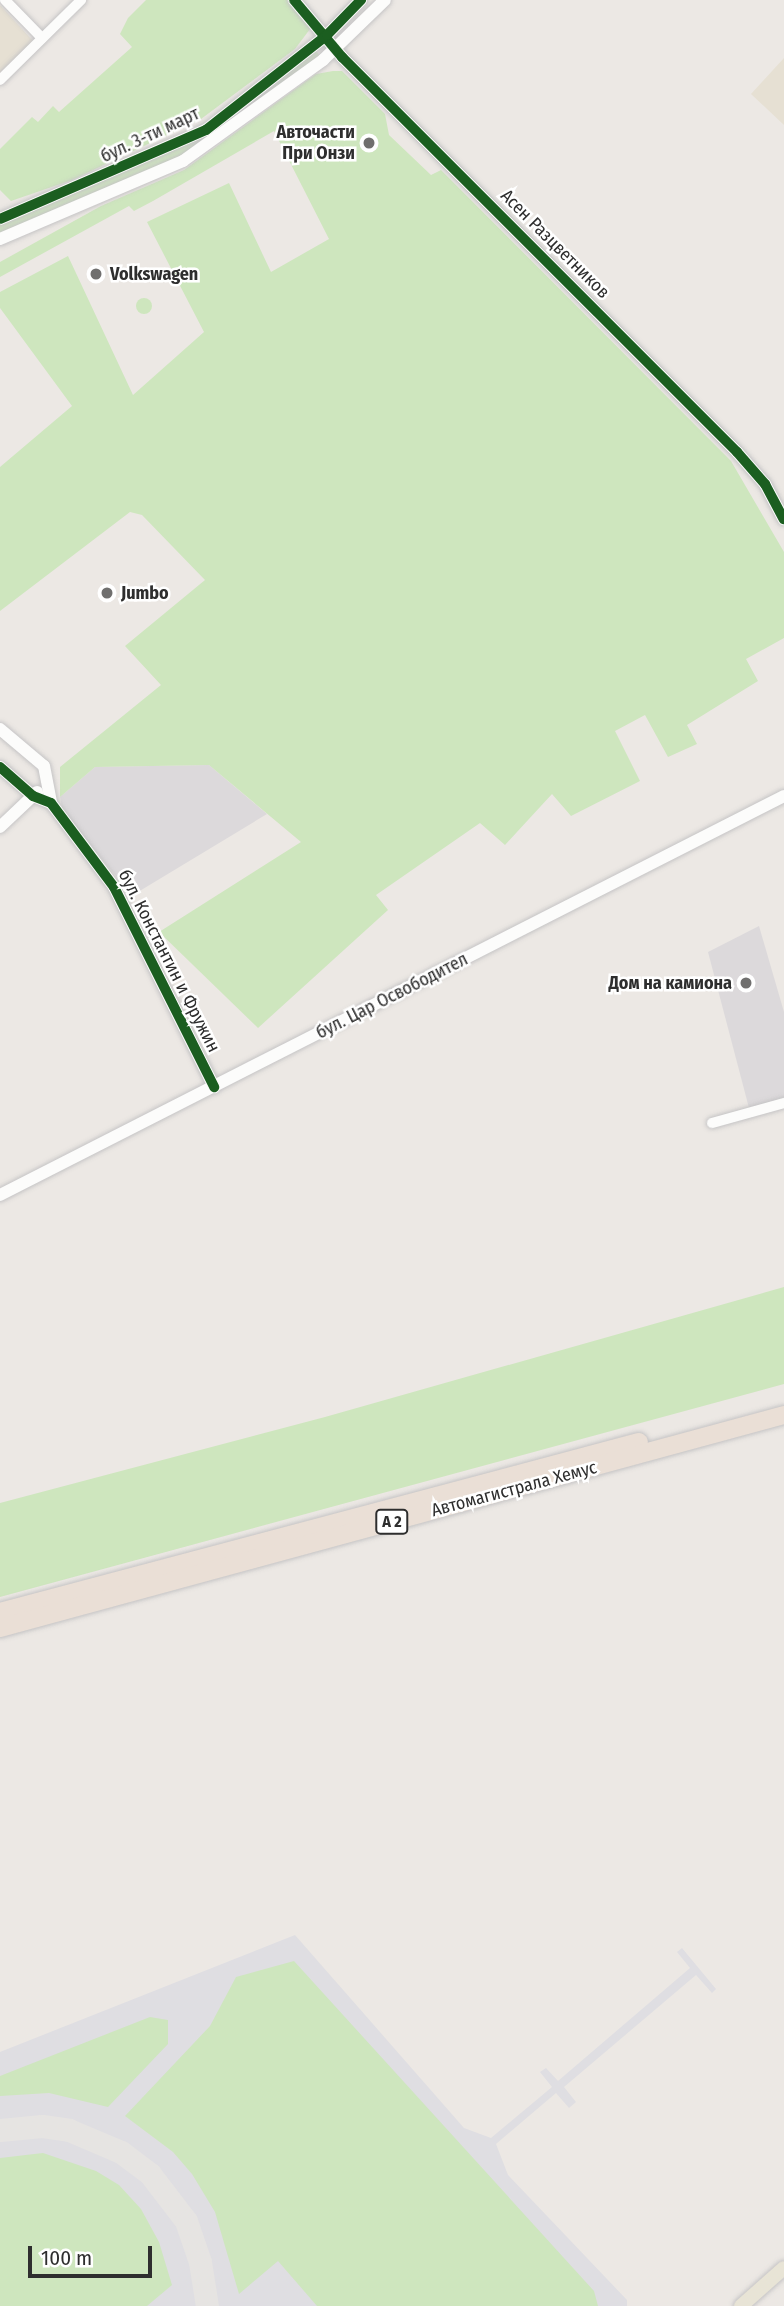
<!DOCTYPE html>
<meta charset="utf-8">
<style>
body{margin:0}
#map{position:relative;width:784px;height:2306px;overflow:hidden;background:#ece8e4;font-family:"Fira Sans Condensed",sans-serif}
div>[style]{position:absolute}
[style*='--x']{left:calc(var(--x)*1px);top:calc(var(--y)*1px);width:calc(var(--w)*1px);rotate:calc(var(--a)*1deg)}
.industrial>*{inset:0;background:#dcd9db}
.education>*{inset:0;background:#e6e0d3}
.airport>*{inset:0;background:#dfdee2}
.green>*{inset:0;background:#cee6be}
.round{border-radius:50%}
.taxiway>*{height:23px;margin:-11.5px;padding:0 11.5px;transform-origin:11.5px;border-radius:11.5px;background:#e6e4e2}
.roads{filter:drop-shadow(0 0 2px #c5c4c5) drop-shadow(0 0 2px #c5c4c5)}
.minor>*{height:10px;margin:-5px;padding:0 5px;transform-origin:5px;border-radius:5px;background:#fcfcfb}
.tertiary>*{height:12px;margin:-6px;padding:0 6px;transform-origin:6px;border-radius:6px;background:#fcfcfb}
.secondary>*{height:12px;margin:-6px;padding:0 6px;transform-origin:6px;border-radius:6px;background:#fcfcfb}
.primary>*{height:14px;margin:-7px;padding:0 7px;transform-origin:7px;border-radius:7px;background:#e8e4d6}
.motorway>*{height:18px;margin:-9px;padding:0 9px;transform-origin:9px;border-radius:9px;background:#eadfd6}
.cycleway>*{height:10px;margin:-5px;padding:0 5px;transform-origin:5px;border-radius:5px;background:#1b5e20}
.dots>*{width:19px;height:19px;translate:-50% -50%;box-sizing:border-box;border:4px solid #fff;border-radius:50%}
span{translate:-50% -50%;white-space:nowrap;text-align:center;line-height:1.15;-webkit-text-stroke:5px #fff;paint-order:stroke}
.shield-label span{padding:2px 5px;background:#fff;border:2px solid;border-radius:5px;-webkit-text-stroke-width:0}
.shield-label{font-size:16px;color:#2e2e2e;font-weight:700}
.poi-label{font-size:18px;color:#2e2e2e;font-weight:700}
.right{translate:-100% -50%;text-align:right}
.left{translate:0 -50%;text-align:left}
.street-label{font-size:18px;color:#2e2e2e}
.scale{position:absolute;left:28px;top:2246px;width:124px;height:32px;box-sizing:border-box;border:4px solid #2e2e2e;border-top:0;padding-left:9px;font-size:21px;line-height:24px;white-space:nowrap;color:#2e2e2e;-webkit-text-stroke:5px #fff;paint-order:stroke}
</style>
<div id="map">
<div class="industrial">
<div style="clip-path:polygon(209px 765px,267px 814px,128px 898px,117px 877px,63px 813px,60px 797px,95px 767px)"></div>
<div style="clip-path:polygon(759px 926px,784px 1012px,784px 1098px,749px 1108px,708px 952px)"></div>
</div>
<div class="education">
<div style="clip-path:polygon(0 5px,33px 41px,0 73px)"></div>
<div style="clip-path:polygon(784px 58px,784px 125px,751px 94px)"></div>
</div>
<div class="airport">
<div style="clip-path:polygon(295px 1935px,464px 2128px,491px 2138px,552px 2087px,540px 2072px,546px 2068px,558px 2081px,690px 1968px,677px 1952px,682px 1948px,716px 1989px,712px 1993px,696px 1975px,564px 2087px,576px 2102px,569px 2108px,556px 2093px,496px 2144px,508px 2175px,627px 2300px,627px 2306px,0 2306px,0 2052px)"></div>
</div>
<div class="green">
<div style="clip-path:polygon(146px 0,289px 0,313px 25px,295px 49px,201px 119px,72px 180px,11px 201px,0 190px,0 149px,32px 117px,38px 122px,53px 106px,59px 112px,132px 47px,120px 34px,128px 18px)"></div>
<div style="clip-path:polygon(313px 47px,323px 60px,183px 161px,0 239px,0 219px,206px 130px)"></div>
<div style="clip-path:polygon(333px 71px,342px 71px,385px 114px,389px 135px,431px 175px,441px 170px,731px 461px,784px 552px,784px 638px,746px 659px,758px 681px,687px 725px,697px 744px,668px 757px,645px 715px,615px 731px,640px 781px,571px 816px,552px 794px,505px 845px,480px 823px,376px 895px,388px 910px,258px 1028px,159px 932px,301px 842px,209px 765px,95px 767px,60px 797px,60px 767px,161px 685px,125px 646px,205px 580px,142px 515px,130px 512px,0 611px,0 467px,72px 406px,0 308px,0 292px,68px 256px,133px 395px,204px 332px,147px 222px,229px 183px,271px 272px,329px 239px,274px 131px,153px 201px,134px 211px,129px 206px,0 277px,0 262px,101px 206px,184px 170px,316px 74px)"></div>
<div class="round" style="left:136px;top:298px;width:16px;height:16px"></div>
<div style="clip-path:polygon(784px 1287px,784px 1384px,0 1597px,0 1503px,325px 1417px)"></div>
<div style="clip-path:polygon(294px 1961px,594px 2291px,598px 2306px,317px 2306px,278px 2261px,239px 2294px,215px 2212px,192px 2174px,173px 2152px,125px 2116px,210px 2026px,236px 1977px)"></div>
<div style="clip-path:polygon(150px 2017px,168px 2020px,168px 2044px,108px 2107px,49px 2093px,0 2096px,0 2076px)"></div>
<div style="clip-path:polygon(43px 2153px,96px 2171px,119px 2185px,141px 2209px,159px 2242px,172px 2285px,147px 2306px,0 2306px,0 2158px)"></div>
</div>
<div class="taxiway">
<div style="--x:0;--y:2130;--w:42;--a:-5.4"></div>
<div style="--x:42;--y:2126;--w:27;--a:8"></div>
<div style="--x:69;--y:2130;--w:56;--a:22.9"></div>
<div style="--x:121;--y:2152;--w:36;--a:37"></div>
<div style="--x:150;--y:2174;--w:59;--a:52.5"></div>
<div style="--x:186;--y:2221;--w:43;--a:71.1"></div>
<div style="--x:200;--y:2262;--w:45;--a:81"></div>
</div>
<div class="roads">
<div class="minor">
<div style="--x:5;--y:0;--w:53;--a:45.8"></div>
<div style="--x:0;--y:80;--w:114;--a:-44.6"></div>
<div style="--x:712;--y:1123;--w:75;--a:-15.5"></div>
</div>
<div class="tertiary">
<div style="--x:294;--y:0;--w:75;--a:49.9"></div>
<div style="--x:342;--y:57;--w:559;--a:45"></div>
<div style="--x:737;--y:452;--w:43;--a:48.8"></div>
<div style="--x:765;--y:484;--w:40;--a:62"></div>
<div style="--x:0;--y:219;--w:224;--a:-23.4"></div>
<div style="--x:206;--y:130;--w:154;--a:-38.1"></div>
<div style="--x:327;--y:35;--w:49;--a:-45.8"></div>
<div style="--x:0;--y:239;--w:199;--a:-23.1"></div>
<div style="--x:183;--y:161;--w:173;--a:-35.8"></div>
<div style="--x:323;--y:60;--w:86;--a:-44.1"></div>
<div style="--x:0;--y:729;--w:57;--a:40.1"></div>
<div style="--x:44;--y:766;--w:38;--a:79"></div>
<div style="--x:0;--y:767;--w:44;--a:41.3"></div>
<div style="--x:33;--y:796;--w:19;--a:21"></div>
<div style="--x:51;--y:803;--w:105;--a:53.1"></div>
<div style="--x:114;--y:887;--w:224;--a:63.4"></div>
<div style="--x:0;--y:827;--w:51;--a:-43.4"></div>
</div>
<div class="secondary">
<div style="--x:0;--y:1195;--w:880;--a:-26.97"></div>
</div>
<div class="primary">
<div style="--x:741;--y:2306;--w:57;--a:-41.5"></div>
</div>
<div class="motorway">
<div style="--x:0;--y:1612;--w:661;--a:-14.9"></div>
<div style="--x:0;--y:1628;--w:812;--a:-15.2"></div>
</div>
</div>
<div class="cycleway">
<div style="--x:294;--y:0;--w:75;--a:49.9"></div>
<div style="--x:342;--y:57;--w:559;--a:45"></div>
<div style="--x:737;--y:452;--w:43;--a:48.8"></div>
<div style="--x:765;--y:484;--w:40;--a:62"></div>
<div style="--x:0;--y:219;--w:224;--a:-23.4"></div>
<div style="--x:206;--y:130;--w:154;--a:-38.1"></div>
<div style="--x:327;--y:35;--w:49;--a:-45.8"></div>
<div style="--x:0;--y:767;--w:44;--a:41.3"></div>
<div style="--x:33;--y:796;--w:19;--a:21"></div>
<div style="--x:51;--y:803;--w:105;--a:53.1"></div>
<div style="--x:114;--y:887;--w:224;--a:63.4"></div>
</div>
<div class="dots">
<div style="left:369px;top:143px;background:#706f6e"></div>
<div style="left:96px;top:274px;background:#706f6e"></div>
<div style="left:107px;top:593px;background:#706f6e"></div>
<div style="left:746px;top:983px;background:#706f6e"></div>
</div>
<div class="shield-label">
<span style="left:392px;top:1522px">A 2</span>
</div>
<div class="poi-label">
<span class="right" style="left:355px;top:143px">Авточасти<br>При Онзи</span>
<span class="left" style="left:110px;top:274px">Volkswagen</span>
<span class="left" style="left:121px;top:593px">Jumbo</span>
<span class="right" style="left:732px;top:983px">Дом на камиона</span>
</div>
<div class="street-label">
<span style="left:150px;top:135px;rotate:-25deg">бул. 3-ти март</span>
<span style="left:555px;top:244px;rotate:45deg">Асен Разцветников</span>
<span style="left:169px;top:961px;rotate:63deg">бул. Константин и Фружин</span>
<span style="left:392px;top:996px;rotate:-27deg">бул. Цар Освободител</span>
<span style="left:514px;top:1489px;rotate:-15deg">Автомагистрала Хемус</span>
</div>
<div class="scale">100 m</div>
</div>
